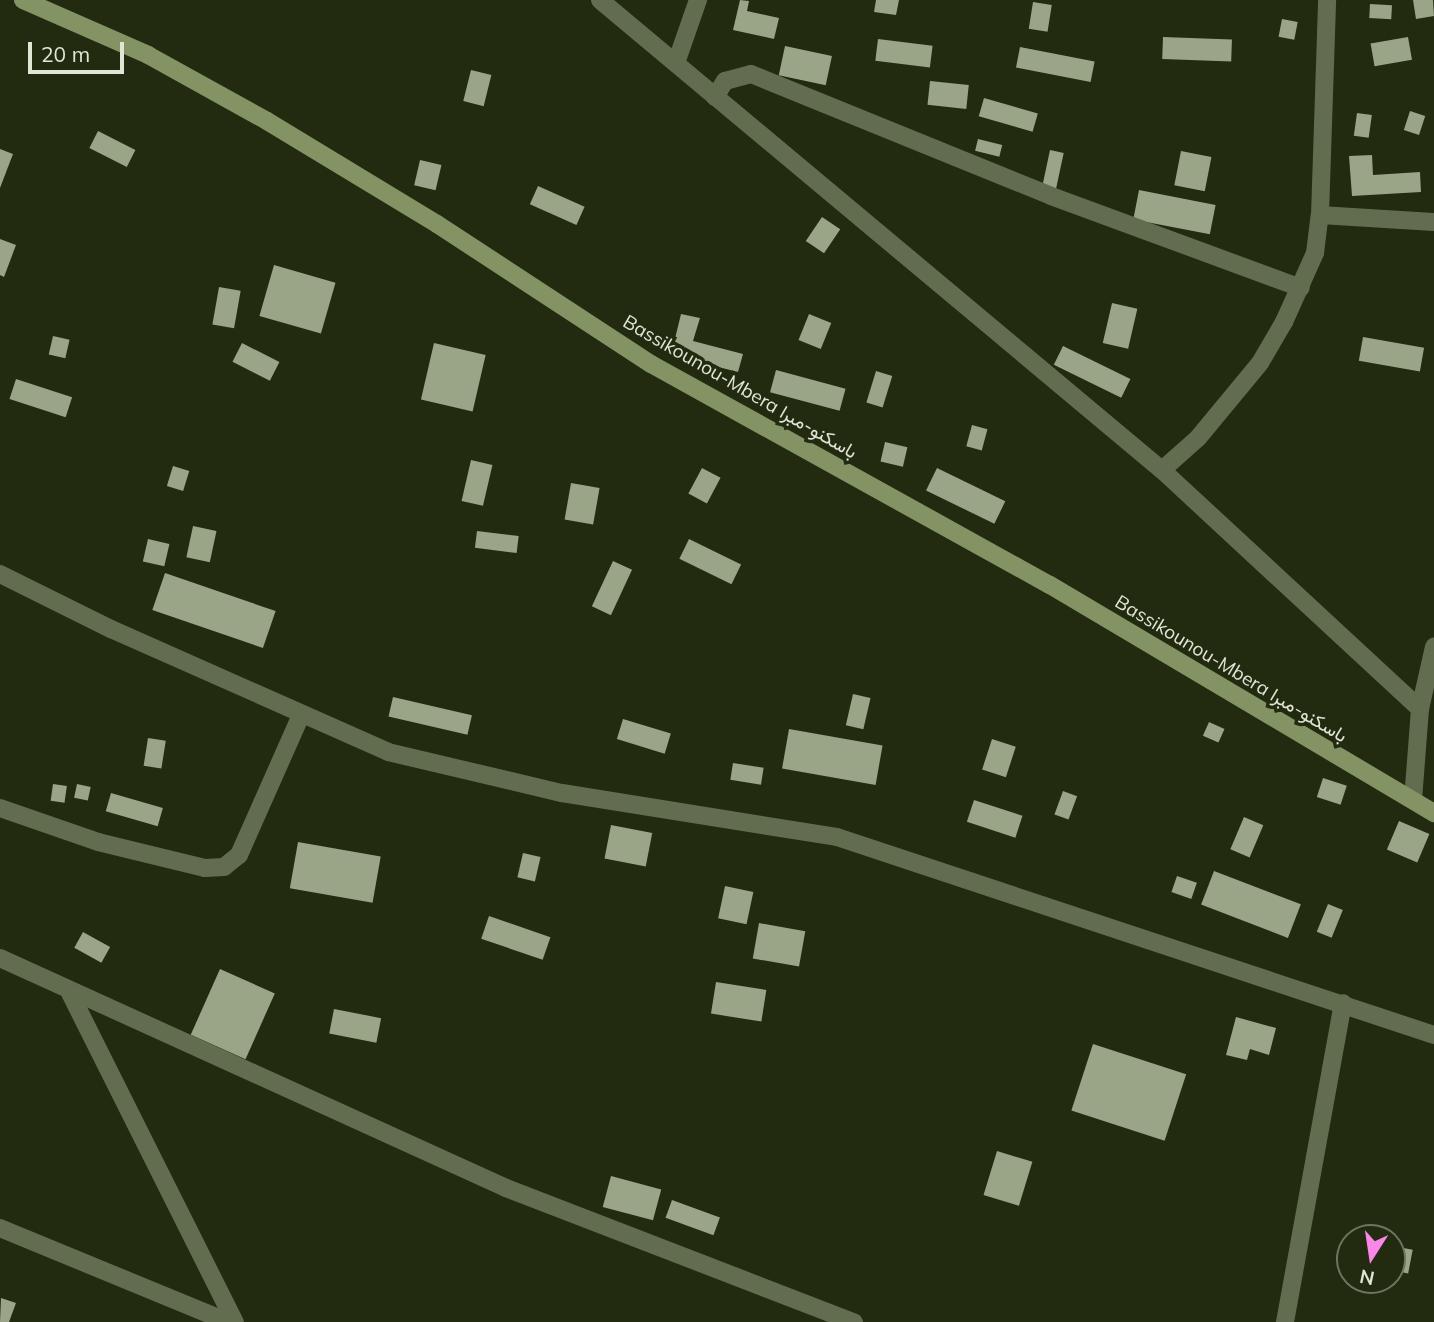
<!DOCTYPE html>
<meta charset="utf-8">
<style>
body{margin:0}
#map{position:relative;width:1434px;height:1322px;overflow:hidden;background:#222a10;font-family:Mulish,Vazirmatn,sans-serif}
div>[style]{position:absolute}
[style*='--x']{left:calc(var(--x)*1px);top:calc(var(--y)*1px);width:calc(var(--w)*1px);rotate:calc(var(--a)*1deg)}
.building>*{inset:0;background:#9aa486;transform-origin:0 0}
.street>*{height:18px;margin:-9px;padding:0 9px;transform-origin:9px;border-radius:9px;background:#626c4e}
.secondary>*{height:18px;margin:-9px;padding:0 9px;transform-origin:9px;border-radius:9px;background:#839363}
span{translate:-50% -50%;white-space:nowrap;text-align:center;line-height:1.15;-webkit-text-stroke:7px #222a10;paint-order:stroke}
.street-label{font-size:19px;color:#e0e5d6}
.north{position:absolute;left:1336px;top:1224px;width:70px;height:70px;box-sizing:border-box;background:#222a10;border:2px solid #6e755f;border-radius:50%;rotate:192deg;font-size:19px;font-weight:700;line-height:28px;text-align:center;color:#e0e5d6}
.north::after{content:'';display:block;margin:auto;width:24px;height:32px;background:#f987e8;clip-path:polygon(50% 0,100% 100%,50% 72%,0 100%)}
.scale{position:absolute;left:28px;top:42px;width:96px;height:32px;box-sizing:border-box;border:4px solid #e0e5d6;border-top:0;padding-left:9px;font-size:21px;line-height:24px;white-space:nowrap;color:#e0e5d6;-webkit-text-stroke:5px #222a10;paint-order:stroke}
</style>
<div id="map">
<div class="building">
<div style="clip-path:polygon(740px 0,749px 1px,747px 11px,779px 18px,774px 39px,733px 30px)"></div>
<div style="clip-path:polygon(876px 0,899px 0,896px 15px,874px 12px)"></div>
<div style="clip-path:polygon(1413px 0,1433px 0,1434px 16px,1416px 19px)"></div>
<div style="left:1033px;top:2px;width:19px;height:27px;rotate:9deg"></div>
<div style="left:1370px;top:4px;width:22px;height:14px;rotate:3deg"></div>
<div style="left:1282px;top:19px;width:16px;height:18px;rotate:11deg"></div>
<div style="left:1163px;top:37px;width:69px;height:22px;rotate:2deg"></div>
<div style="left:1408px;top:37px;width:23px;height:38px;rotate:80deg"></div>
<div style="left:878px;top:39px;width:55px;height:22px;rotate:7deg"></div>
<div style="left:785px;top:46px;width:48px;height:30px;rotate:12deg"></div>
<div style="left:1020px;top:47px;width:76px;height:21px;rotate:11deg"></div>
<div style="left:471px;top:70px;width:21px;height:32px;rotate:14deg"></div>
<div style="left:930px;top:81px;width:39px;height:24px;rotate:6deg"></div>
<div style="left:984px;top:98px;width:56px;height:19px;rotate:16deg"></div>
<div style="left:1410px;top:111px;width:16px;height:20px;rotate:18deg"></div>
<div style="left:1357px;top:113px;width:15px;height:23px;rotate:8deg"></div>
<div style="left:98px;top:131px;width:42px;height:19px;rotate:27deg"></div>
<div style="left:978px;top:139px;width:25px;height:12px;rotate:14deg"></div>
<div style="clip-path:polygon(0 149px,13px 154px,0 188px)"></div>
<div style="left:1050px;top:150px;width:14px;height:37px;rotate:12deg"></div>
<div style="left:1181px;top:151px;width:31px;height:35px;rotate:11deg"></div>
<div style="clip-path:polygon(1372px 155px,1373px 175px,1420px 172px,1421px 192px,1352px 196px,1349px 156px)"></div>
<div style="left:420px;top:160px;width:22px;height:26px;rotate:13deg"></div>
<div style="left:538px;top:186px;width:51px;height:20px;rotate:24deg"></div>
<div style="left:1139px;top:190px;width:78px;height:30px;rotate:11deg"></div>
<div style="left:822px;top:217px;width:22px;height:29px;rotate:34deg"></div>
<div style="clip-path:polygon(0 239px,16px 245px,4px 277px,0 275px)"></div>
<div style="left:274px;top:265px;width:64px;height:53px;rotate:16deg"></div>
<div style="left:219px;top:287px;width:22px;height:38px;rotate:10deg"></div>
<div style="left:1112px;top:303px;width:26px;height:41px;rotate:13deg"></div>
<div style="clip-path:polygon(681px 314px,700px 318px,693px 341px,743px 354px,738px 372px,671px 355px)"></div>
<div style="left:809px;top:314px;width:24px;height:28px;rotate:22deg"></div>
<div style="left:53px;top:336px;width:17px;height:19px;rotate:13deg"></div>
<div style="left:1363px;top:337px;width:62px;height:24px;rotate:10deg"></div>
<div style="left:242px;top:343px;width:42px;height:21px;rotate:27deg"></div>
<div style="left:434px;top:343px;width:53px;height:58px;rotate:13deg"></div>
<div style="left:1063px;top:346px;width:75px;height:21px;rotate:26deg"></div>
<div style="left:776px;top:370px;width:72px;height:23px;rotate:15deg"></div>
<div style="left:876px;top:371px;width:17px;height:33px;rotate:17deg"></div>
<div style="left:16px;top:379px;width:59px;height:21px;rotate:18deg"></div>
<div style="left:972px;top:425px;width:16px;height:22px;rotate:15deg"></div>
<div style="left:885px;top:442px;width:23px;height:20px;rotate:13deg"></div>
<div style="left:471px;top:460px;width:22px;height:42px;rotate:13deg"></div>
<div style="left:173px;top:466px;width:17px;height:21px;rotate:17deg"></div>
<div style="left:702px;top:468px;width:21px;height:29px;rotate:28deg"></div>
<div style="left:937px;top:468px;width:76px;height:25px;rotate:26deg"></div>
<div style="left:571px;top:483px;width:29px;height:37px;rotate:10deg"></div>
<div style="left:193px;top:526px;width:24px;height:32px;rotate:12deg"></div>
<div style="left:477px;top:531px;width:42px;height:17px;rotate:7deg"></div>
<div style="left:148px;top:539px;width:22px;height:23px;rotate:13deg"></div>
<div style="left:689px;top:539px;width:58px;height:22px;rotate:26deg"></div>
<div style="left:613px;top:561px;width:21px;height:50px;rotate:25deg"></div>
<div style="left:165px;top:573px;width:117px;height:39px;rotate:19deg"></div>
<div style="left:853px;top:694px;width:18px;height:32px;rotate:13deg"></div>
<div style="left:393px;top:697px;width:81px;height:20px;rotate:13deg"></div>
<div style="left:623px;top:719px;width:50px;height:21px;rotate:17deg"></div>
<div style="left:1209px;top:722px;width:17px;height:15px;rotate:24deg"></div>
<div style="left:789px;top:729px;width:95px;height:40px;rotate:10deg"></div>
<div style="left:148px;top:738px;width:18px;height:28px;rotate:9deg"></div>
<div style="left:992px;top:739px;width:25px;height:32px;rotate:18deg"></div>
<div style="left:733px;top:763px;width:31px;height:17px;rotate:9deg"></div>
<div style="left:1323px;top:778px;width:25px;height:20px;rotate:18deg"></div>
<div style="left:53px;top:784px;width:14px;height:17px;rotate:8deg"></div>
<div style="left:77px;top:784px;width:14px;height:14px;rotate:12deg"></div>
<div style="left:1063px;top:791px;width:15px;height:25px;rotate:20deg"></div>
<div style="left:111px;top:793px;width:54px;height:19px;rotate:16deg"></div>
<div style="left:974px;top:800px;width:51px;height:23px;rotate:18deg"></div>
<div style="left:1244px;top:817px;width:21px;height:35px;rotate:23deg"></div>
<div style="left:1399px;top:821px;width:33px;height:31px;rotate:23deg"></div>
<div style="left:611px;top:825px;width:42px;height:34px;rotate:11deg"></div>
<div style="left:298px;top:842px;width:84px;height:47px;rotate:10deg"></div>
<div style="left:523px;top:853px;width:18px;height:25px;rotate:13deg"></div>
<div style="left:1214px;top:871px;width:93px;height:36px;rotate:21deg"></div>
<div style="left:1177px;top:876px;width:21px;height:17px;rotate:19deg"></div>
<div style="left:725px;top:886px;width:29px;height:33px;rotate:12deg"></div>
<div style="left:1328px;top:904px;width:16px;height:30px;rotate:22deg"></div>
<div style="left:489px;top:916px;width:65px;height:24px;rotate:19deg"></div>
<div style="left:759px;top:923px;width:47px;height:36px;rotate:10deg"></div>
<div style="left:83px;top:932px;width:31px;height:18px;rotate:29deg"></div>
<div style="left:220px;top:969px;width:60px;height:72px;rotate:24deg"></div>
<div style="left:716px;top:982px;width:51px;height:32px;rotate:9deg"></div>
<div style="left:334px;top:1009px;width:48px;height:25px;rotate:11deg"></div>
<div style="clip-path:polygon(1236px 1017px,1276px 1028px,1269px 1055px,1250px 1049px,1247px 1060px,1226px 1055px)"></div>
<div style="left:1093px;top:1044px;width:98px;height:70px;rotate:18deg"></div>
<div style="left:997px;top:1151px;width:37px;height:46px;rotate:17deg"></div>
<div style="left:611px;top:1176px;width:52px;height:32px;rotate:15deg"></div>
<div style="left:672px;top:1200px;width:51px;height:19px;rotate:20deg"></div>
<div style="left:1398px;top:1247px;width:15px;height:24px;rotate:11deg"></div>
<div style="clip-path:polygon(1px 1298px,16px 1303px,9px 1322px,0 1322px)"></div>
</div>
<div class="street">
<div style="--x:600;--y:0;--w:733;--a:39.91"></div>
<div style="--x:1162;--y:470;--w:352;--a:42.8"></div>
<div style="--x:676;--y:63;--w:67;--a:-70.8"></div>
<div style="--x:715;--y:97;--w:19;--a:-58"></div>
<div style="--x:725;--y:81;--w:27;--a:-15"></div>
<div style="--x:751;--y:74;--w:324;--a:22.1"></div>
<div style="--x:1051;--y:196;--w:266;--a:20.2"></div>
<div style="--x:1320;--y:215;--w:114;--a:3.5"></div>
<div style="--x:1162;--y:470;--w:48;--a:-41.6"></div>
<div style="--x:1198;--y:438;--w:97;--a:-50.4"></div>
<div style="--x:1260;--y:363;--w:48;--a:-59.7"></div>
<div style="--x:1284;--y:322;--w:76;--a:-65.8"></div>
<div style="--x:1315;--y:253;--w:38;--a:-83"></div>
<div style="--x:1320;--y:215;--w:215;--a:-88.1"></div>
<div style="--x:0;--y:574;--w:124;--a:26.4"></div>
<div style="--x:111;--y:629;--w:303;--a:23.9"></div>
<div style="--x:388;--y:752;--w:179;--a:13.3"></div>
<div style="--x:562;--y:793;--w:278;--a:9.1"></div>
<div style="--x:837;--y:837;--w:629;--a:18.35"></div>
<div style="--x:1413;--y:800;--w:91;--a:-85.6"></div>
<div style="--x:1420;--y:709;--w:64;--a:-77.3"></div>
<div style="--x:0;--y:808;--w:104;--a:19.1"></div>
<div style="--x:98;--y:842;--w:110;--a:13.7"></div>
<div style="--x:205;--y:868;--w:19;--a:-3"></div>
<div style="--x:224;--y:867;--w:19;--a:-39"></div>
<div style="--x:239;--y:855;--w:153;--a:-66.1"></div>
<div style="--x:0;--y:958;--w:556;--a:24.44"></div>
<div style="--x:506;--y:1188;--w:373;--a:21.1"></div>
<div style="--x:70;--y:993;--w:368;--a:63.4"></div>
<div style="--x:0;--y:1228;--w:247;--a:22.4"></div>
<div style="--x:1285;--y:1322;--w:324;--a:-79.7"></div>
</div>
<div class="secondary">
<div style="--x:23;--y:0;--w:137;--a:23.7"></div>
<div style="--x:148;--y:55;--w:136;--a:29"></div>
<div style="--x:267;--y:121;--w:199;--a:31.2"></div>
<div style="--x:437;--y:224;--w:256;--a:33.2"></div>
<div style="--x:651;--y:364;--w:456;--a:29"></div>
<div style="--x:1050;--y:585;--w:447;--a:30.7"></div>
</div>
<div class="street-label">
<span style="left:740px;top:387px;rotate:30deg">Bassikounou-Mbera باسكنو-مبرا</span>
<span style="left:1231px;top:669px;rotate:31deg">Bassikounou-Mbera باسكنو-مبرا</span>
</div>
<div class="north">N</div>
<div class="scale">20 m</div>
</div>
